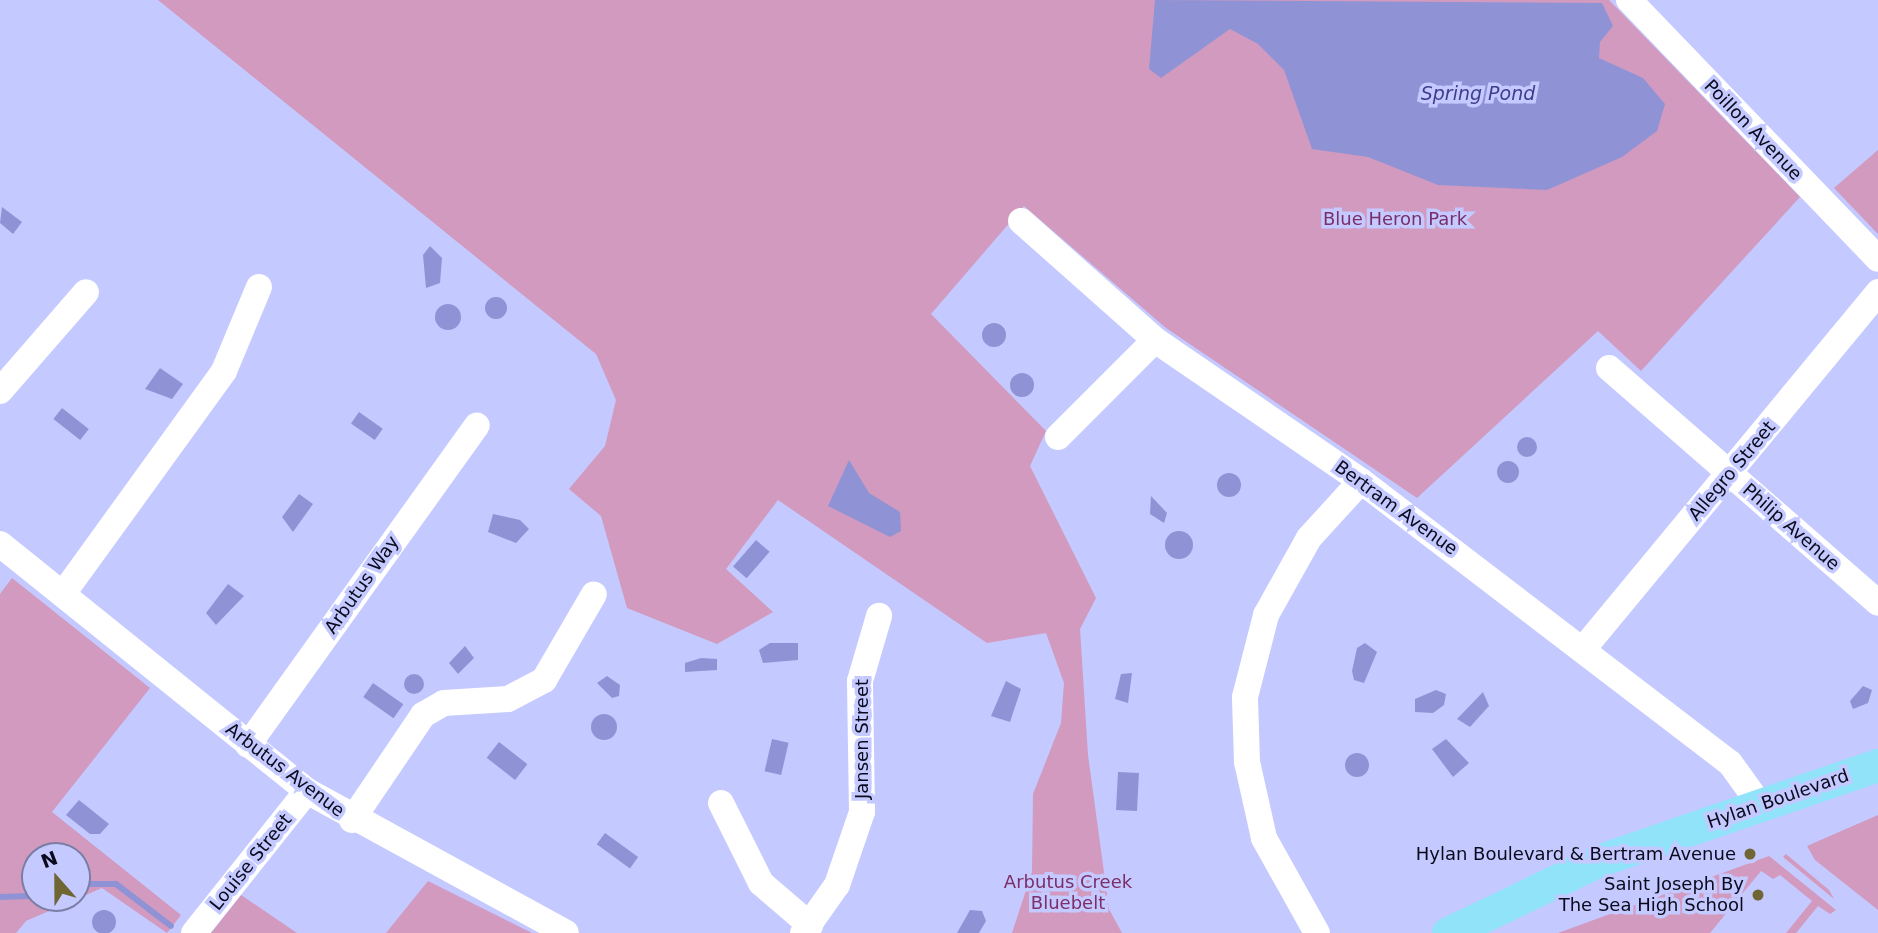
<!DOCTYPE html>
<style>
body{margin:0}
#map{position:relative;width:1878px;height:933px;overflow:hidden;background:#c4c9ff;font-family:"DejaVu Sans",sans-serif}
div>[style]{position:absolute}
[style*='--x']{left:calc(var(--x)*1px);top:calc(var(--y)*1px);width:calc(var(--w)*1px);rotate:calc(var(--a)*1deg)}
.green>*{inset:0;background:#d19abe}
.water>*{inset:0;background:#8f93d6;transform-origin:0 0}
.round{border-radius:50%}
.stream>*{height:6px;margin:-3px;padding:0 3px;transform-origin:3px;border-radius:3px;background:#8f93d6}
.minor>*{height:26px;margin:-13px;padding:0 13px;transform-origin:13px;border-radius:13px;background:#fff}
.major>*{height:33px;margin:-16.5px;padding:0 16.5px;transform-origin:16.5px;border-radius:16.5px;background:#91e3fa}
.dots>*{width:19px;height:19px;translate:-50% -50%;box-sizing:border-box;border:4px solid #c4c9ff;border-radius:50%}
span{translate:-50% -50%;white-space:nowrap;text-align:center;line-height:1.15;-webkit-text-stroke:7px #c4c9ff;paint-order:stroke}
.street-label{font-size:18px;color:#0a0a1c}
.park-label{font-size:18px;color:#7c2e66}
.poi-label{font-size:18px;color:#0a0a1c}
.right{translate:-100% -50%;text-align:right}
.water-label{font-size:19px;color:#403d8d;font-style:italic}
.north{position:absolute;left:21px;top:842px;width:70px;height:70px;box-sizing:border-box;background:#c4c9ff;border:2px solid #7a7da4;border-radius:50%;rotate:339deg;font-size:19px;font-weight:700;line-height:28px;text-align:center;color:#0a0a1c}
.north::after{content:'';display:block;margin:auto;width:24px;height:32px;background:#6f6633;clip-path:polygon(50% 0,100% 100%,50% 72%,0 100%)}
</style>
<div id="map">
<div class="green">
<div style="clip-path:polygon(158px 0,1609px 0,1800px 197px,1641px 371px,1598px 331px,1417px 498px,1166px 328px,1024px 206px,931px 314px,1046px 431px,1030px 466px,1096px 598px,1080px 629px,1088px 755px,1109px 909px,1122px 933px,1012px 933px,1032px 872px,1033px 794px,1061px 723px,1064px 683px,1046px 633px,987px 643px,778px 500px,726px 569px,773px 612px,717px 644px,627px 608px,601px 516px,569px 489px,605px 446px,616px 400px,596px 354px)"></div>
<div style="clip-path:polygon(1878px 150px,1878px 234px,1834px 188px)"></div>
<div style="clip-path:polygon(evenodd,12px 578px,150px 688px,52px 812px,181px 915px,167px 933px,102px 888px,26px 921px,16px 933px,0 933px,0 594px,12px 578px,35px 856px,77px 856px,77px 898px,35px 898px,35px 856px)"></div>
<div style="clip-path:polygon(1878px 815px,1878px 910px,1815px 860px,1807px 846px)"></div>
<div style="clip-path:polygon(1786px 854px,1829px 890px,1834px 899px,1783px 857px)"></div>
<div style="clip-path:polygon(1769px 856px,1836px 910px,1830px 914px,1818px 906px,1796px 933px,1786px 933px,1812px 901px,1780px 875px,1773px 879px,1761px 871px,1710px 933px,1558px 933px)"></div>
<div style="clip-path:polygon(428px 881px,532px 933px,386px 933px)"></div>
<div style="clip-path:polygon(241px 895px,297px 933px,211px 933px)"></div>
</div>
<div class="water">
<div style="clip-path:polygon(1155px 0,1602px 3px,1613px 26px,1600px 42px,1599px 58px,1643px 78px,1665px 104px,1657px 131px,1622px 157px,1547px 190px,1438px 185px,1368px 157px,1312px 149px,1284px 70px,1258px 44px,1230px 29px,1161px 78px,1149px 69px)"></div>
<div style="clip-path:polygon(2px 207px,22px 222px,13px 234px,0 223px)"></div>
<div style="clip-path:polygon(430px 246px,442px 258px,440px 283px,426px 288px,423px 255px)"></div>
<div class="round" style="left:485px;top:297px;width:22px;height:22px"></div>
<div class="round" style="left:435px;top:304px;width:26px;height:26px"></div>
<div class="round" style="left:982px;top:323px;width:24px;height:24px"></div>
<div style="clip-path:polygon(160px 368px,183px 384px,172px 399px,145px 389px)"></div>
<div class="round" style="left:1010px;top:373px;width:24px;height:24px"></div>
<div style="left:62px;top:408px;width:34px;height:14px;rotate:38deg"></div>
<div style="left:359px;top:412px;width:29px;height:14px;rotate:35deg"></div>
<div class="round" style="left:1517px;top:437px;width:20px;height:20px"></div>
<div style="clip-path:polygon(849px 460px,869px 493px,900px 512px,901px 531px,890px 537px,828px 506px)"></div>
<div class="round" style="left:1497px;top:461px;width:22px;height:22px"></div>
<div class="round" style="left:1217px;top:473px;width:24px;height:24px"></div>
<div style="clip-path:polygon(299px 494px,313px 504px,293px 532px,282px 517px)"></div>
<div style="clip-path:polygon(1151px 496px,1167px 513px,1164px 523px,1150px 514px)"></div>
<div style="clip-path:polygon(493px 514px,520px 520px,529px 529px,516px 543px,488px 532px)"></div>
<div class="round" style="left:1165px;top:531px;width:28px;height:28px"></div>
<div style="left:756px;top:540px;width:18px;height:35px;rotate:41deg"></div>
<div style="clip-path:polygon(228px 584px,244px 596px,216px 625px,206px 613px)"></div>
<div style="clip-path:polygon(770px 643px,798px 643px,798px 660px,763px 663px,759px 650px)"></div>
<div style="clip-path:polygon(1365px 643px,1377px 652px,1364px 683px,1354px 680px,1352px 671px,1357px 648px)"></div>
<div style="clip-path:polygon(465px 646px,474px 658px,458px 674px,449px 663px)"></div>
<div style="clip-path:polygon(701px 658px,717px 659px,717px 670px,685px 672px,685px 663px)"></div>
<div style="clip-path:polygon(1132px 673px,1128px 703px,1115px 699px,1121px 674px)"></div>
<div class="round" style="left:404px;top:674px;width:20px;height:20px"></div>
<div style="clip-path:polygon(607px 676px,620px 685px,619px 696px,612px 698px,597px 683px)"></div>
<div style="clip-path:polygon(1006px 681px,1021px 689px,1010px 722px,991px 716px)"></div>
<div style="left:373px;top:683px;width:37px;height:17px;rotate:35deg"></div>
<div style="clip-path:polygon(1863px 686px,1872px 690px,1868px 703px,1853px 709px,1850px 701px)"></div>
<div style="clip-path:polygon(1436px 690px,1446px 694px,1444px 705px,1433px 713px,1415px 712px,1415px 699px)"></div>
<div style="clip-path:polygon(1483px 692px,1489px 706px,1470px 727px,1457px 719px)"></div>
<div class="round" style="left:591px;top:714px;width:26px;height:26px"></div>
<div style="left:772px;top:739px;width:17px;height:33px;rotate:13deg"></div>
<div style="clip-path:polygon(1446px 739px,1469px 763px,1453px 777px,1432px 749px)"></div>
<div style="left:499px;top:742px;width:36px;height:20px;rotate:38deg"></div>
<div class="round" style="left:1345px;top:753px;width:24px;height:24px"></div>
<div style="left:1118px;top:772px;width:21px;height:38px;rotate:3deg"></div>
<div style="clip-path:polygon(79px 800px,109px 824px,100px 834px,90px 834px,66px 815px)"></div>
<div style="left:605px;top:833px;width:41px;height:14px;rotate:36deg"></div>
<div style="clip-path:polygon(970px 910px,982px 911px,986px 921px,979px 933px,957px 933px)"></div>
<div class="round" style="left:92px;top:910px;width:24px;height:24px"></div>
</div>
<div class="stream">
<div style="--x:77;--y:884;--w:39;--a:0"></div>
<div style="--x:116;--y:884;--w:69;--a:37.4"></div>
<div style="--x:0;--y:897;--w:35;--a:-2"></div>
</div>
<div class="minor">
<div style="--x:1629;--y:0;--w:359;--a:46.1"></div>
<div style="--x:1021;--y:221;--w:179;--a:41.6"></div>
<div style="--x:1155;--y:340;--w:250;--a:34.4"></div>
<div style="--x:1361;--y:481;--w:464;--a:37.4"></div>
<div style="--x:1730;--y:763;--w:53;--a:54.2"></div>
<div style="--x:1609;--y:368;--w:357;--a:41.1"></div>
<div style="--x:0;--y:391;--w:131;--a:-49"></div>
<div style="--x:1058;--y:437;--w:137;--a:-45"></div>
<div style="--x:0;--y:544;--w:394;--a:38.8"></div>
<div style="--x:307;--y:791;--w:295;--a:28.7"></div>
<div style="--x:65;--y:591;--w:271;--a:-54.1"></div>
<div style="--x:224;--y:371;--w:91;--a:-67.4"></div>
<div style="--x:1584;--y:648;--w:462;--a:-50.4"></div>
<div style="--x:248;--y:745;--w:393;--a:-54.4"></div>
<div style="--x:721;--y:803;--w:89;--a:63.4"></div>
<div style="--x:761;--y:883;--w:65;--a:40.6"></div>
<div style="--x:352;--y:820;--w:127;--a:-55.9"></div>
<div style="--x:423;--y:715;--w:24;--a:-30"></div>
<div style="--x:444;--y:703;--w:64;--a:-3.6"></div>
<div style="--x:508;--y:699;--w:41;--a:-27.8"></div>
<div style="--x:544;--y:680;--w:99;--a:-59.8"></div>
<div style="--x:194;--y:933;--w:181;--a:-51.5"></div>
<div style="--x:803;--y:933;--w:59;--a:-54.7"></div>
<div style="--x:837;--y:885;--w:77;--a:-71.1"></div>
<div style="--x:862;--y:812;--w:131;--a:-90.9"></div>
<div style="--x:860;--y:681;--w:68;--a:-73.7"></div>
<div style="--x:1317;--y:933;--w:109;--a:-119.2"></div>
<div style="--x:1264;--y:838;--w:78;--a:-102.6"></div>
<div style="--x:1247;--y:762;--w:65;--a:-91.8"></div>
<div style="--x:1245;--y:697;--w:85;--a:-75.6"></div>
<div style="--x:1266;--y:615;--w:88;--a:-60.8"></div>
<div style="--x:1309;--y:538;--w:77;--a:-47.6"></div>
</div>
<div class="major">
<div style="--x:1448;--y:933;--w:169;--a:-25.7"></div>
<div style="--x:1600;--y:860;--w:294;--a:-18.9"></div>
</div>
<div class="dots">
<div style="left:1750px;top:854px;background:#6f6633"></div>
<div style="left:1758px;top:895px;background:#6f6633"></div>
</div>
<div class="street-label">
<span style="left:1753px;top:130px;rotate:46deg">Poillon Avenue</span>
<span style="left:1732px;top:471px;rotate:-50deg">Allegro Street</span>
<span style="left:1396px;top:508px;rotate:36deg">Bertram Avenue</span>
<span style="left:1791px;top:527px;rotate:41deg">Philip Avenue</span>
<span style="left:362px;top:585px;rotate:-55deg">Arbutus Way</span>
<span style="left:862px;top:739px;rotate:-90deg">Jansen Street</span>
<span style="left:285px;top:770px;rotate:37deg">Arbutus Avenue</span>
<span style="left:1778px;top:799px;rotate:-19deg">Hylan Boulevard</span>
<span style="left:251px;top:862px;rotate:-51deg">Louise Street</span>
</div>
<div class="park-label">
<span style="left:1395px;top:219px">Blue Heron Park</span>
<span style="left:1068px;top:893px">Arbutus Creek<br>Bluebelt</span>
</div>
<div class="poi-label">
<span class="right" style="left:1736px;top:854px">Hylan Boulevard &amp; Bertram Avenue</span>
<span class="right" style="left:1744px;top:895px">Saint Joseph By<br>The Sea High School</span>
</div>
<div class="water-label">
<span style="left:1478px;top:94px">Spring Pond</span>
</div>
<div class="north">N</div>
</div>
